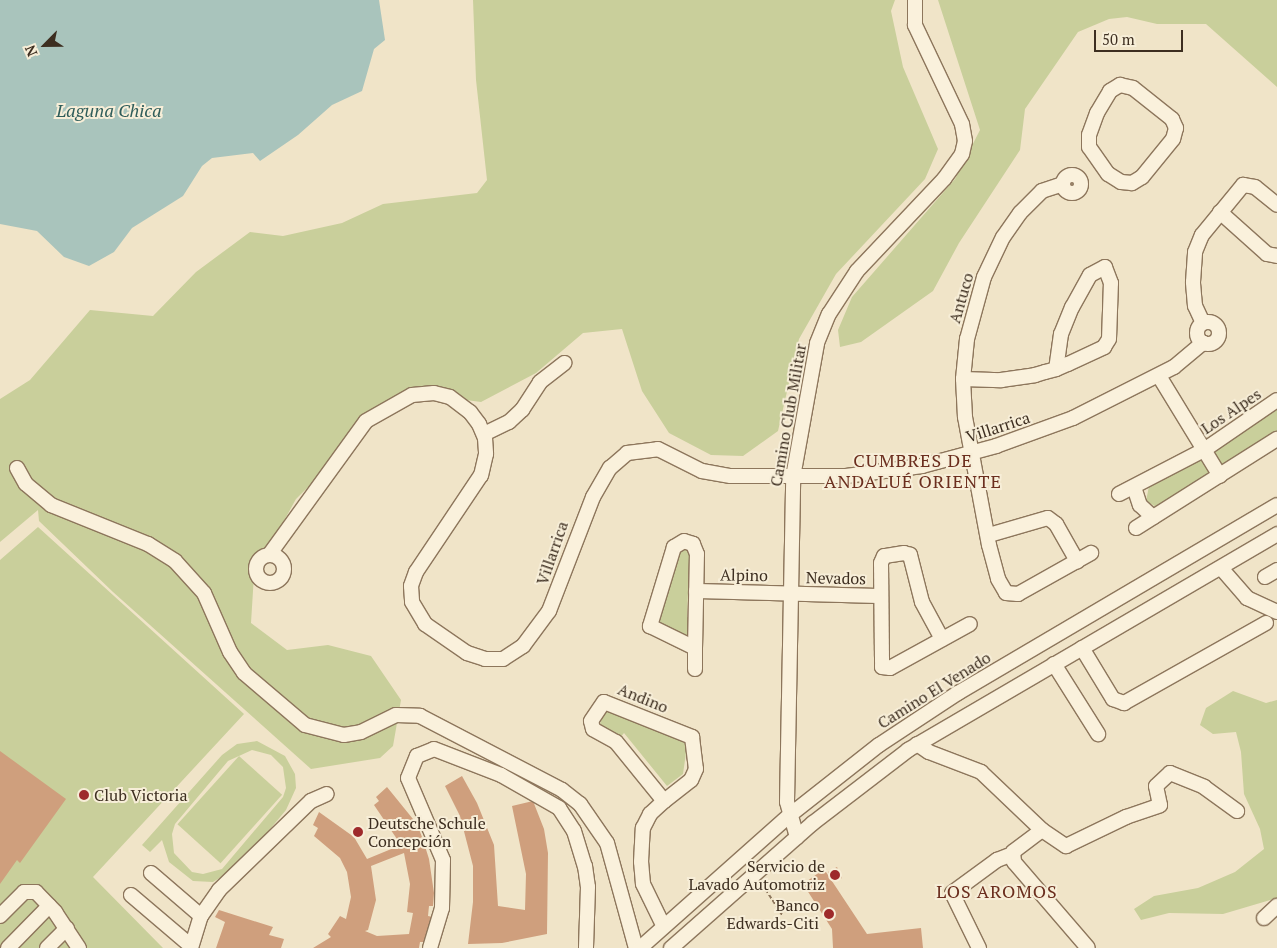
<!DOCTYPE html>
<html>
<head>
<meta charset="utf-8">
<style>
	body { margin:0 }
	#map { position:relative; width:1277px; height:948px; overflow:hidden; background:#f0e4c8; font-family:"PT Serif",serif }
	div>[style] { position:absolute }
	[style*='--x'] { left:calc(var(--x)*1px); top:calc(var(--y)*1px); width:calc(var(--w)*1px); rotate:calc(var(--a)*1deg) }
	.green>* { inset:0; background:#c9cf9b; transform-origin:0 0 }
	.water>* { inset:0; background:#a9c4bc }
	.building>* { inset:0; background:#cf9f7d }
	.path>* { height:2px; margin-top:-1px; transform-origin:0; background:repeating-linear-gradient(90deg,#8d765c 0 4px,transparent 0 6.5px) }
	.roads { filter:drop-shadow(1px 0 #8d765c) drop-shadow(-1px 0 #8d765c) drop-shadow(0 1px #8d765c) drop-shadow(0 -1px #8d765c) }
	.minor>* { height:14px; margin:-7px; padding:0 7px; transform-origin:7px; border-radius:7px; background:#faf1dc }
	.minor>.ring { margin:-7px; padding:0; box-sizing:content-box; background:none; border:14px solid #faf1dc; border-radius:50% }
	.dots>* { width:14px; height:14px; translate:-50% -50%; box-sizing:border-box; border:2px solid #f7eed8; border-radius:50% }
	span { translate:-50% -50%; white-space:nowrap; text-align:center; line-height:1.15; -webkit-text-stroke:4px #f7eed8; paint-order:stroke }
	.street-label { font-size:16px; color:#3d2e20 }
	.poi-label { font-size:16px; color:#3d2e20 }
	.left { translate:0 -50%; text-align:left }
	.right { translate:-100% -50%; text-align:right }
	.water-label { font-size:18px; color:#2f5d5a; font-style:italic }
	.neighbourhood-label { font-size:18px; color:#6b2e1e; letter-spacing:1px }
	.north { position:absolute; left:20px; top:20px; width:50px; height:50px; -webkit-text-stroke:4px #f7eed8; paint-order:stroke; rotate:247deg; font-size:14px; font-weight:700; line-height:20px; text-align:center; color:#3d2e20 }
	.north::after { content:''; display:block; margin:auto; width:18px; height:22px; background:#3d2e20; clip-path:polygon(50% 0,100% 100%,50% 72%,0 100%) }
	.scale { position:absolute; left:1094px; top:30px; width:89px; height:22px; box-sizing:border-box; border:2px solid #3d2e20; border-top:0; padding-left:6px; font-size:15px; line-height:18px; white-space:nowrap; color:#3d2e20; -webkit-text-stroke:4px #f7eed8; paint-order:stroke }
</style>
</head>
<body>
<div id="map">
	<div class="green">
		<i style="clip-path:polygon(473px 0,895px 0,891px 11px,903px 67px,938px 149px,925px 179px,836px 274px,799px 339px,778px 431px,743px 456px,711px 455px,669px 433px,642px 391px,622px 329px,583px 333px,536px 373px,481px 402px,428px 395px,368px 428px,296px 499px,254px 575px,251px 623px,287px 650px,328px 645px,371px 656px,401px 700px,393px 746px,380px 758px,311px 769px,113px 592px,39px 521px,38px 510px,0 542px,0 399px,30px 380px,90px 310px,153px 316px,196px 272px,250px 232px,283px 236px,342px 223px,383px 204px,477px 193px,487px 180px,476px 80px)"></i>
		<i style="clip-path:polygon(938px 0,1277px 0,1277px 87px,1206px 24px,1157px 24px,1127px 17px,1109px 19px,1078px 32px,1025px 109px,1020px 150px,959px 243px,933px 291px,861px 342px,840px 347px,838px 330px,852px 297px,955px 179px,980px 130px)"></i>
		<i style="clip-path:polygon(1277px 408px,1277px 431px,1162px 506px,1158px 508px,1146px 501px,1149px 486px)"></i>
		<i style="clip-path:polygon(38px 527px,244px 714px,93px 877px,163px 948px,0 948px,0 560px)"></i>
		<i style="clip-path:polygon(684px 548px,689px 549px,693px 567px,689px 569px,687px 617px,692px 619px,690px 634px,686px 636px,659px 623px,658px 619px,680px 552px)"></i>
		<i style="clip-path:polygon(1233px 691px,1266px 703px,1277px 700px,1277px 898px,1223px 914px,1169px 913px,1141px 920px,1134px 909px,1154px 896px,1198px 888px,1235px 872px,1264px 849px,1260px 829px,1244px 794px,1241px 752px,1236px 732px,1213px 734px,1200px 725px,1206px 708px)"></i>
		<i style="clip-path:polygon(611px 711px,682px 741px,687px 746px,683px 774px,667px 786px,624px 733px,620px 738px,600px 724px,604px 712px)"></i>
		<i style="clip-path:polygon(evenodd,257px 741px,285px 756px,295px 774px,296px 788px,286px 810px,239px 866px,213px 882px,193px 881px,169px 862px,162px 840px,150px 852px,142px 845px,222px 755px,237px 744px,257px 741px,252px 750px,271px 755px,283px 767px,286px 788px,283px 797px,222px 869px,203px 874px,192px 872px,174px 853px,172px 834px,175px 824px,228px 761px,252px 750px)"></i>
		<i style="left:239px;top:756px;width:58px;height:92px;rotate:42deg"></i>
	</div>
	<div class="water">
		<i style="clip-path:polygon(0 0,379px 0,385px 40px,374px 49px,362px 91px,332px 105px,298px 135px,260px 161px,253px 153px,212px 158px,202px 166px,183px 196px,132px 228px,114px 252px,89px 266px,64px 257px,37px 231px,0 224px)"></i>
	</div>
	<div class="building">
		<i style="clip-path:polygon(0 751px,66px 799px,20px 863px,17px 860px,0 884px)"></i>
		<i style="clip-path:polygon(462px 776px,477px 803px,494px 845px,498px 906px,525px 910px,526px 874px,512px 806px,533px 801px,544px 829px,548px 853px,547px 934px,502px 943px,468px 944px,473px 902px,473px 866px,460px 816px,445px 786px)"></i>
		<i style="clip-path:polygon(evenodd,387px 787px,417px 824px,422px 837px,418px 839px,420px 844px,424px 843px,429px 859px,434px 893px,433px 906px,429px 906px,428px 916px,433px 917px,428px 942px,420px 942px,419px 948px,313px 948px,331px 937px,328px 934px,340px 916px,346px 919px,351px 897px,347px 872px,340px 858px,314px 836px,318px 828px,313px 825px,319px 812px,354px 837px,367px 859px,401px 845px,374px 805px,379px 801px,376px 797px,387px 787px,404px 853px,410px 884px,407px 912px,413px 913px,409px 934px,377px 936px,365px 931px,368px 930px,376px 900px,371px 866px,404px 853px)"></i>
		<i style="clip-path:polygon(837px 867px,842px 878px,834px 882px,828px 872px)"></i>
		<i style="clip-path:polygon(824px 869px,867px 934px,921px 928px,923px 948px,833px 948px,832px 929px,803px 884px)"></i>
		<i style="clip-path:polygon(219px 910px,273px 927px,269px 935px,284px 939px,281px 948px,216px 948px,225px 922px,215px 917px)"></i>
	</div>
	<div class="path">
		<i style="--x:762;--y:884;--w:38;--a:57"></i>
		<i style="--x:777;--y:906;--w:8;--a:-23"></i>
	</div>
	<div class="roads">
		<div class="minor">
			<i style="--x:1120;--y:85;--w:13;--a:13"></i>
			<i style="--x:1133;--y:88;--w:50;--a:38.5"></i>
			<i style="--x:1172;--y:119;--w:10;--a:66"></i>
			<i style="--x:1176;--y:128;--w:11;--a:105"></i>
			<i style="--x:1173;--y:139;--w:49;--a:129.2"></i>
			<i style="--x:1142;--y:177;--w:12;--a:149"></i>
			<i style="--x:1132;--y:183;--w:11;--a:-175"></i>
			<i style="--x:1121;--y:182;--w:15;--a:-148"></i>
			<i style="--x:1108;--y:174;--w:33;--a:-125"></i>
			<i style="--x:1089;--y:147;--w:12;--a:-90"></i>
			<i style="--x:1089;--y:135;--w:23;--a:-70"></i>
			<i style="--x:1097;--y:113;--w:26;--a:-59"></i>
			<i style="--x:1110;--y:91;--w:12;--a:-31"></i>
			<i class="ring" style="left:1063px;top:175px;width:4px;height:4px"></i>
			<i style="--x:1063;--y:184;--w:22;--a:162"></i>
			<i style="--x:1042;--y:191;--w:31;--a:135"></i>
			<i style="--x:1020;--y:213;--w:29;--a:125"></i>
			<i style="--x:1003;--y:237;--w:44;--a:115.4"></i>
			<i style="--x:984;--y:277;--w:64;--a:105.3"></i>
			<i style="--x:967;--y:339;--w:40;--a:95.7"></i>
			<i style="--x:963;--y:379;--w:38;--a:87"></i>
			<i style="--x:965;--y:417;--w:130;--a:79.4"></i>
			<i style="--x:989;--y:545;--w:35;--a:75"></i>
			<i style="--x:998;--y:579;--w:16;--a:60"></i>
			<i style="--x:1006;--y:593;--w:12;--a:5"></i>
			<i style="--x:1018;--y:594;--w:84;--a:-29.3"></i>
			<i style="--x:1220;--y:212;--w:63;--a:41.8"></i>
			<i style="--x:1267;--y:254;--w:10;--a:11"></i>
			<i class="ring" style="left:1197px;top:322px;width:8px;height:8px"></i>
			<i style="--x:1203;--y:323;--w:19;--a:-115"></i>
			<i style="--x:1195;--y:306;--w:24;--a:-95"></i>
			<i style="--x:1193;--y:282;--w:30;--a:-86"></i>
			<i style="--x:1195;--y:252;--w:18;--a:-68"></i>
			<i style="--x:1202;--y:235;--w:65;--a:-50.6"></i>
			<i style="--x:1243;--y:185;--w:12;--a:9"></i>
			<i style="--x:1255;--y:187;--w:28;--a:39"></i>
			<i style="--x:1159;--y:376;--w:117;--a:58.6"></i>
			<i style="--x:963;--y:379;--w:38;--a:2"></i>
			<i style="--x:1001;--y:380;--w:34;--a:-8"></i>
			<i style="--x:1035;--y:375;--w:10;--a:-17"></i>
			<i style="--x:1045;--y:372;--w:11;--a:-15"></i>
			<i style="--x:1056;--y:369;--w:13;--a:-23"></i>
			<i style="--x:1068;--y:364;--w:40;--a:-25"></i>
			<i style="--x:1104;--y:347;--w:9;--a:-58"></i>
			<i style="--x:1109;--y:339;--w:56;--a:-88"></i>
			<i style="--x:1111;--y:283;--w:17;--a:-111"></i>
			<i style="--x:1105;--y:267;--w:17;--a:152"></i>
			<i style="--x:1090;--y:275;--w:37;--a:119"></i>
			<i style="--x:1072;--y:307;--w:29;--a:112"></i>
			<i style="--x:1061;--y:334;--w:35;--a:98"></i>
			<i style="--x:484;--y:434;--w:28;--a:-26"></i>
			<i style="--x:509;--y:422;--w:18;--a:-43"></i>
			<i style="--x:522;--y:410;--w:33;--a:-57"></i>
			<i style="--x:540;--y:382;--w:31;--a:-38"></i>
			<i style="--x:17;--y:468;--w:18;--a:61"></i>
			<i style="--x:26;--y:484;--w:33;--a:40"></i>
			<i style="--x:51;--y:505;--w:105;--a:21.9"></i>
			<i style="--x:148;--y:544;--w:32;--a:32"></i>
			<i style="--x:175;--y:561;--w:43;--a:47.8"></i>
			<i style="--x:204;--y:593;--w:64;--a:66.2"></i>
			<i style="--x:230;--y:652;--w:25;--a:56"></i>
			<i style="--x:244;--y:673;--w:80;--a:40.4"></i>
			<i style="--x:305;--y:725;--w:40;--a:14.4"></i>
			<i style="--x:344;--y:735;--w:17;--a:-10"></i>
			<i style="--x:361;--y:732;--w:39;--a:-26"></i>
			<i style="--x:396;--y:715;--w:24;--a:2"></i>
			<i style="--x:420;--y:716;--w:160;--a:27.5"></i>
			<i style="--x:562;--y:790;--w:23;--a:38"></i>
			<i style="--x:580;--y:804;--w:47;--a:55.3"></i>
			<i style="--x:607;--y:843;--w:109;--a:74.6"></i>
			<i style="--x:1134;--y:487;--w:19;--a:72"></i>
			<i style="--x:1140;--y:505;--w:18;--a:43"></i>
			<i style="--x:1119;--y:494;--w:96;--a:-27.4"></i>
			<i style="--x:1204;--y:450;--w:88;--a:-34.4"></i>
			<i style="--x:1136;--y:528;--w:167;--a:-32.3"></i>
			<i style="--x:989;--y:535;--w:61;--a:-16.1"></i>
			<i style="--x:1048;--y:518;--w:10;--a:37"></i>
			<i style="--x:1056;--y:524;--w:43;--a:60.4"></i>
			<i class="ring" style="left:256px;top:555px;width:14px;height:14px"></i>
			<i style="--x:269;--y:555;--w:165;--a:-54.1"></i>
			<i style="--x:366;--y:421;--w:53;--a:-29.5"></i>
			<i style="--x:412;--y:395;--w:22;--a:-5"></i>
			<i style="--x:434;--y:393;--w:16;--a:14"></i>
			<i style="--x:450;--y:397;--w:25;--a:37"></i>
			<i style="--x:470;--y:412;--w:15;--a:53"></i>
			<i style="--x:479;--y:424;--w:15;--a:67"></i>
			<i style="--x:485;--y:438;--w:16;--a:86"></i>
			<i style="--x:486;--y:454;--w:22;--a:103"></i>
			<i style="--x:481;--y:475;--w:117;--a:123.8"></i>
			<i style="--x:416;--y:572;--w:15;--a:110"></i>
			<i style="--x:411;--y:586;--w:16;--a:86"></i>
			<i style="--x:412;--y:602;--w:26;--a:59"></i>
			<i style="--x:425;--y:624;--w:51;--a:34.6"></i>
			<i style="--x:467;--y:653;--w:19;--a:18"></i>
			<i style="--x:485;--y:659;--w:18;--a:0"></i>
			<i style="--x:503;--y:659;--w:24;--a:-33"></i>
			<i style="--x:523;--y:646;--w:44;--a:-53.4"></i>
			<i style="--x:549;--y:611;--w:122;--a:-68.9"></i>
			<i style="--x:593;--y:497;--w:34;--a:-60"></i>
			<i style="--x:610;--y:468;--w:23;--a:-41"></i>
			<i style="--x:627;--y:453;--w:31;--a:-7"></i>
			<i style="--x:658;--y:449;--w:49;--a:26.6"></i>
			<i style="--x:702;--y:471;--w:29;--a:10"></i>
			<i style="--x:731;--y:476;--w:115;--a:0"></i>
			<i style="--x:846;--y:476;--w:77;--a:-7.5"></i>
			<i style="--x:922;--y:466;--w:77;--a:-15.1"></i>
			<i style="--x:996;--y:446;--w:82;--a:-20"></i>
			<i style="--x:1073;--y:418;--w:113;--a:-26.8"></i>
			<i style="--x:1174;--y:367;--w:38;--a:-40"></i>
			<i style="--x:1221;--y:568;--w:40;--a:49"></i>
			<i style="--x:1247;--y:598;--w:33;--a:25"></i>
			<i style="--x:1265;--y:577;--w:14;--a:-30"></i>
			<i style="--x:696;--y:591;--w:184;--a:1.6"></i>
			<i style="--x:942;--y:639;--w:42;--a:-118.4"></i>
			<i style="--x:922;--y:602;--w:49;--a:-104.3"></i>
			<i style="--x:910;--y:555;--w:6;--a:-162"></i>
			<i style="--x:904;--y:553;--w:20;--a:171"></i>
			<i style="--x:884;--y:556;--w:8;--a:113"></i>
			<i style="--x:881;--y:563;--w:104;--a:89.4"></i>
			<i style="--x:882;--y:667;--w:8;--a:7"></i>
			<i style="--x:890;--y:668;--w:91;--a:-28.8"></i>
			<i style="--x:1082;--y:648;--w:60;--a:58.7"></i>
			<i style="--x:1113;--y:699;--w:12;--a:20"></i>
			<i style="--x:1124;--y:703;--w:163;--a:-29.4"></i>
			<i style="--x:1054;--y:664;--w:83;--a:57.8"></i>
			<i style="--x:695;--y:669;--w:21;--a:-90"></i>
			<i style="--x:695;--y:648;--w:94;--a:-88.8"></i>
			<i style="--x:697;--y:554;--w:11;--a:-112"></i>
			<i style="--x:693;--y:544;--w:9;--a:-162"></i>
			<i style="--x:684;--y:541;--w:12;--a:149"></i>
			<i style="--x:674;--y:547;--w:83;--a:106.9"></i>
			<i style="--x:650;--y:626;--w:50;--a:26.1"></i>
			<i style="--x:604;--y:702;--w:95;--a:21.7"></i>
			<i style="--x:692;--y:737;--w:32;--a:83"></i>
			<i style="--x:696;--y:769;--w:12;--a:114"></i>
			<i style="--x:691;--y:780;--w:34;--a:142"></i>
			<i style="--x:664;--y:801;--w:76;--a:-129.1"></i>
			<i style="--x:616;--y:742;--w:26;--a:-151"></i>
			<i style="--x:593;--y:729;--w:8;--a:-104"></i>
			<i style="--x:591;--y:721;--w:23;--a:-56"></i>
			<i style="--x:917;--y:744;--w:14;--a:34"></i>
			<i style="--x:929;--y:752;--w:56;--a:21"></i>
			<i style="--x:981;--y:772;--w:84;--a:43.6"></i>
			<i style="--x:1042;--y:830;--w:29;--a:34"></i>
			<i style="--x:1066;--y:846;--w:67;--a:-25.8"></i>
			<i style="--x:1126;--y:817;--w:36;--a:-19"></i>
			<i style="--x:1160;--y:805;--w:19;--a:-102"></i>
			<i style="--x:1156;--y:786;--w:19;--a:-43"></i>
			<i style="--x:1170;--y:773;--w:37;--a:22"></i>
			<i style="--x:1204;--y:787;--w:41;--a:36"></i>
			<i style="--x:1042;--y:830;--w:36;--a:143"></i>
			<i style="--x:1013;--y:852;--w:10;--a:84"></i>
			<i style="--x:1014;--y:862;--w:113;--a:49.3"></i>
			<i style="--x:797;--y:837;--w:36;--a:-106"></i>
			<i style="--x:787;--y:802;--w:325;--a:-88.9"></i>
			<i style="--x:793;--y:477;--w:136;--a:-79.8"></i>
			<i style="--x:817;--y:343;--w:31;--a:-68"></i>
			<i style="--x:829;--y:314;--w:51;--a:-56.9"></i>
			<i style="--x:857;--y:271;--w:127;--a:-46.6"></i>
			<i style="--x:944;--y:179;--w:31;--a:-54"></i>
			<i style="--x:962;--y:154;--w:13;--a:-77"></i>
			<i style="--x:965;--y:141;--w:17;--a:-100"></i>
			<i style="--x:962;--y:124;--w:110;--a:-115.4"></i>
			<i style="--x:915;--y:25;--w:25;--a:-90"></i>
			<i style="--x:151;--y:873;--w:66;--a:40.7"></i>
			<i style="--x:131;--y:895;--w:79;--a:40.4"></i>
			<i style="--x:0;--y:916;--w:34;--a:-45"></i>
			<i style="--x:24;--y:892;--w:12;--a:0"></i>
			<i style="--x:36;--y:892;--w:28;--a:46"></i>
			<i style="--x:55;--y:912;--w:43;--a:56.3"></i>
			<i style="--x:1264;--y:918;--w:18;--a:-43"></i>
			<i style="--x:663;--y:925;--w:46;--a:-116"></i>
			<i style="--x:643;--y:884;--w:22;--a:-95"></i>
			<i style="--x:641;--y:862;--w:34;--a:-87"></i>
			<i style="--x:643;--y:828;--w:16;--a:-63"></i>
			<i style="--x:650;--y:814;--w:19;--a:-43"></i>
			<i style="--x:8;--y:948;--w:59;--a:-45.7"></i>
			<i style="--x:47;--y:948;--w:28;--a:-45"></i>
			<i style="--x:191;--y:948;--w:34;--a:-73"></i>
			<i style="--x:201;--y:916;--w:32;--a:-55"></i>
			<i style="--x:219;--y:890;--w:128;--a:-44.1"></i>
			<i style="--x:311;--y:801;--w:17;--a:-24"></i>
			<i style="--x:430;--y:948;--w:42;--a:-73.3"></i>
			<i style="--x:442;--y:908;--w:48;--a:-88.8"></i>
			<i style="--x:443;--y:860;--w:89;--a:-113.1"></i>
			<i style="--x:408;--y:778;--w:24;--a:-68"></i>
			<i style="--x:417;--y:756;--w:18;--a:-22"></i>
			<i style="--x:434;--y:749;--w:72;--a:21.2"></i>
			<i style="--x:501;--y:775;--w:67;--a:29.6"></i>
			<i style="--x:559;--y:808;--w:27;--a:57"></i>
			<i style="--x:574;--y:831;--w:37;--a:73"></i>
			<i style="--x:585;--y:866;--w:21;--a:82"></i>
			<i style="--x:588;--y:887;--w:61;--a:91.9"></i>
			<i style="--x:640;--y:948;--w:200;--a:-41.6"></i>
			<i style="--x:790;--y:815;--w:113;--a:-38.2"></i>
			<i style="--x:879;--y:745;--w:95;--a:-33.4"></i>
			<i style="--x:958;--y:693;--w:370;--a:-30.5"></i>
			<i style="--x:671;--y:948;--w:189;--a:-41.4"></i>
			<i style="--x:813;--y:823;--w:120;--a:-37.5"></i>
			<i style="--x:908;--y:750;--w:428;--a:-30.3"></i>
			<i style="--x:979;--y:948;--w:61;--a:-116.1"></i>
			<i style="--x:952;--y:893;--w:56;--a:-36.3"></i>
			<i style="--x:997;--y:860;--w:17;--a:-21"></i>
		</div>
	</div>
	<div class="dots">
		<i style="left:84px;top:795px;background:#9e2a2b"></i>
		<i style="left:358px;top:832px;background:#9e2a2b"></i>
		<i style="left:835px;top:875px;background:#9e2a2b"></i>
		<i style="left:829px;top:914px;background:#9e2a2b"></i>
	</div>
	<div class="street-label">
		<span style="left:961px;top:298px;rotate:-74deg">Antuco</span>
		<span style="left:1231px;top:411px;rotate:-34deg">Los Alpes</span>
		<span style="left:788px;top:415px;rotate:-80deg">Camino Club Militar</span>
		<span style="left:998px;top:427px;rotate:-18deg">Villarrica</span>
		<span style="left:552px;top:553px;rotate:-71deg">Villarrica</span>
		<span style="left:744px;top:575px;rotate:1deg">Alpino</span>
		<span style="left:836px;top:578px;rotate:1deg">Nevados</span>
		<span style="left:934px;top:690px;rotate:-32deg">Camino El Venado</span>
		<span style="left:643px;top:698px;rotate:22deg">Andino</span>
	</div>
	<div class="poi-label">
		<span class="left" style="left:94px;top:795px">Club Victoria</span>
		<span class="left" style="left:368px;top:832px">Deutsche Schule<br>Concepción</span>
		<span class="right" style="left:825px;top:875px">Servicio de<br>Lavado Automotriz</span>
		<span class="right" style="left:819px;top:914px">Banco<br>Edwards-Citi</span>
	</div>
	<div class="water-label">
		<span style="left:109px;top:110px">Laguna Chica</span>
	</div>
	<div class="neighbourhood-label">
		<span style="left:913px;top:471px">CUMBRES DE<br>ANDALUÉ ORIENTE</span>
		<span style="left:997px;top:891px">LOS AROMOS</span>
	</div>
	<div class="north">N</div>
	<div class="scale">50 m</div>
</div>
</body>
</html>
